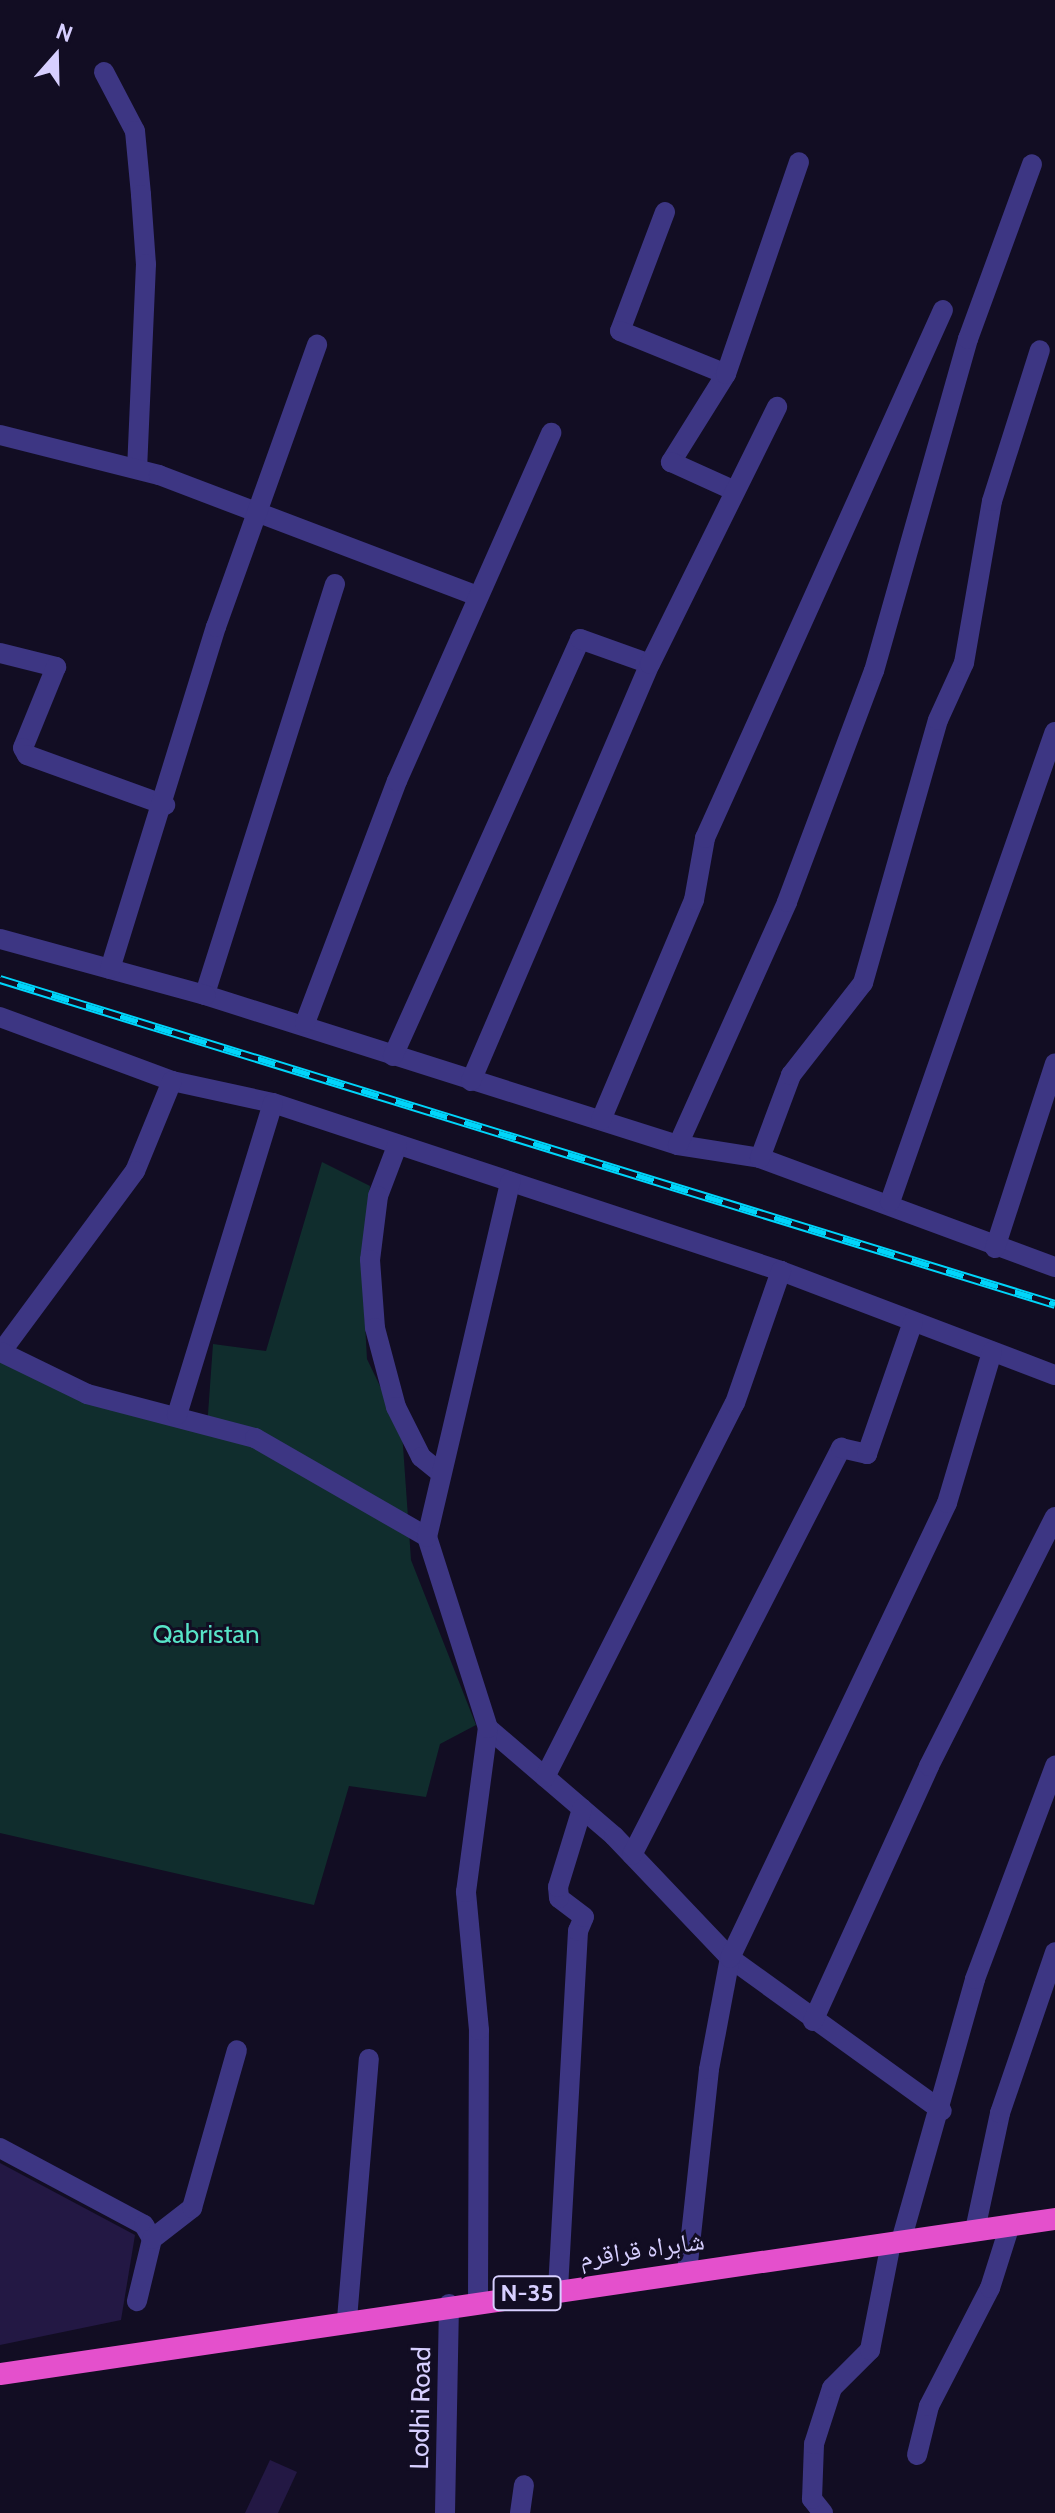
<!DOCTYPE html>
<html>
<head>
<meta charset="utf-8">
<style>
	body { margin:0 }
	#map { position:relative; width:1055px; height:2513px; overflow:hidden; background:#120d23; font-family:Cabin,"Noto Naskh Arabic",sans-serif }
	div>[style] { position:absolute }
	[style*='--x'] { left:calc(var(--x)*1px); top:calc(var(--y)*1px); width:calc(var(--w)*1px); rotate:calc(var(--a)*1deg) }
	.green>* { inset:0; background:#102d2d }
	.building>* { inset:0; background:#231844 }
	.minor>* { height:20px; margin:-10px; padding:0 10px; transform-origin:10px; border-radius:10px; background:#3d3683 }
	.trunk>* { height:22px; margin:-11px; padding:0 11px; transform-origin:11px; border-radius:11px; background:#e450cc }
	.rail>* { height:9px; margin-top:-4.5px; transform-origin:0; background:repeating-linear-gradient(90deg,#120d23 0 18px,#00d5fa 0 36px); box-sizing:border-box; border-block:2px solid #00d5fa }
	span { translate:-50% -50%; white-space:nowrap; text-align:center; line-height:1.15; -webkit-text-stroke:6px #120d23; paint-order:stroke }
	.shield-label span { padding:2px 6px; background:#120d23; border:2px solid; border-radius:6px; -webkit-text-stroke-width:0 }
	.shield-label { font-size:24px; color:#d7cfff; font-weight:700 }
	.park-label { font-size:26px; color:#57e3c7 }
	.street-label { font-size:26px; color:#d7cfff }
	.north { position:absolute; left:16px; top:16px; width:80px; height:80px; -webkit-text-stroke:6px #120d23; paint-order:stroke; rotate:20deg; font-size:22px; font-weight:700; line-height:32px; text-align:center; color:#d7cfff }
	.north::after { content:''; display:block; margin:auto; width:28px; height:36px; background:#d7cfff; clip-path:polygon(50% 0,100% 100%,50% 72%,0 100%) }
</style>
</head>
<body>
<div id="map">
	<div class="green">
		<i style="clip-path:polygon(322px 1162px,370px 1186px,362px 1269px,367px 1359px,402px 1432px,411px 1560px,476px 1725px,440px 1744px,426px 1797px,349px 1786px,314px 1905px,0 1833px,0 1351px,207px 1428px,213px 1344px,266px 1351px)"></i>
	</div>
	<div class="building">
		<i style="clip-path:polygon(0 2163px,135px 2235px,121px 2320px,0 2345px)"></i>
		<i style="clip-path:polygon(270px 2460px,297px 2472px,278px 2513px,245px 2513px)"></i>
	</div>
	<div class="minor">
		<i style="--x:104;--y:72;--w:67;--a:62.3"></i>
		<i style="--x:135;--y:131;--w:64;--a:84.6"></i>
		<i style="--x:141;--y:195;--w:69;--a:85.9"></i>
		<i style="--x:146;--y:264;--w:203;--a:92.5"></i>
		<i style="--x:665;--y:212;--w:127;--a:110.7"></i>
		<i style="--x:620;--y:331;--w:114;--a:22.1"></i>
		<i style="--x:726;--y:374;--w:104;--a:122"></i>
		<i style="--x:671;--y:462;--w:70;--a:24.4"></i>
		<i style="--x:726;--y:374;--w:224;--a:-71"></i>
		<i style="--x:0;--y:435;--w:164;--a:14.1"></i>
		<i style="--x:159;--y:475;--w:341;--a:20.8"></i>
		<i style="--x:335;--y:584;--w:431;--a:107.6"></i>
		<i style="--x:205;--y:995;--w:496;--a:17.6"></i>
		<i style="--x:678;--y:1145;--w:83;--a:9"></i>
		<i style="--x:760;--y:1158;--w:314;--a:20.3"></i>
		<i style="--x:0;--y:653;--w:58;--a:14"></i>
		<i style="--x:56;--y:667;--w:87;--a:112.2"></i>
		<i style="--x:23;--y:748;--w:8;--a:60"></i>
		<i style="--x:27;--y:755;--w:147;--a:19.9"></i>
		<i style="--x:0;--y:939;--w:213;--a:15.3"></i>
		<i style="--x:110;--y:969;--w:358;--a:-72.8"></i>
		<i style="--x:216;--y:627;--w:300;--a:-70.3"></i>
		<i style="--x:0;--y:1017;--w:184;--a:20.4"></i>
		<i style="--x:172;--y:1081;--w:103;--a:12.3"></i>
		<i style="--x:273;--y:1103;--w:535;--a:18.3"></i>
		<i style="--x:781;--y:1271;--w:293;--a:20.8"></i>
		<i style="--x:305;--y:1023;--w:259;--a:-69.2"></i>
		<i style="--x:397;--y:781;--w:381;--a:-66.1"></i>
		<i style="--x:393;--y:1056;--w:457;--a:-65.8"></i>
		<i style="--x:580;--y:639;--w:74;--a:19.7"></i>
		<i style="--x:172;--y:1081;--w:97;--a:112.3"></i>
		<i style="--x:135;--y:1171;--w:225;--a:126.5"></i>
		<i style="--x:1;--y:1352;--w:96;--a:26"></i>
		<i style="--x:87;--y:1394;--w:174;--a:14.7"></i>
		<i style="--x:255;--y:1438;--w:198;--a:29.9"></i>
		<i style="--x:471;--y:1081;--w:454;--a:-66.8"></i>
		<i style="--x:650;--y:664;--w:287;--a:-63.7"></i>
		<i style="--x:601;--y:1120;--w:239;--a:-67.1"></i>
		<i style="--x:694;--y:900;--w:63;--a:-79.9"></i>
		<i style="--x:705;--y:838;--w:579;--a:-65.74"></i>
		<i style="--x:678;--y:1145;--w:266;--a:-65.8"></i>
		<i style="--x:787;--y:902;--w:247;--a:-69.4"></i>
		<i style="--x:874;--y:671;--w:345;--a:-74.2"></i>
		<i style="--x:968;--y:339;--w:186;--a:-69.9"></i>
		<i style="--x:397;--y:1146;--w:53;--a:110.8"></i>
		<i style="--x:378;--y:1196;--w:64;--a:97.1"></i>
		<i style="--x:370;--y:1260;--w:68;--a:85.8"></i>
		<i style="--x:375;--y:1328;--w:82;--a:75.1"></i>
		<i style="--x:396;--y:1407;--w:56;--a:63.4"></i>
		<i style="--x:421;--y:1457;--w:21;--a:39"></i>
		<i style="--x:760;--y:1158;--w:89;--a:-69.5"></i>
		<i style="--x:791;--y:1075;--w:117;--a:-52"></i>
		<i style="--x:863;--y:983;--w:273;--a:-74.1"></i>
		<i style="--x:938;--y:720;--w:63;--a:-65.5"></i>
		<i style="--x:964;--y:663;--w:164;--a:-80.2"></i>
		<i style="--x:992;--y:501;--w:158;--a:-72.4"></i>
		<i style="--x:890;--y:1202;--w:498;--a:-70.7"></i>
		<i style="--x:995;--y:1248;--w:194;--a:-72"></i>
		<i style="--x:177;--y:1415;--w:326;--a:-72.9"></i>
		<i style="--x:488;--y:1728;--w:166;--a:40.6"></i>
		<i style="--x:614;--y:1836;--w:168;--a:46.4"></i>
		<i style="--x:730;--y:1958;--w:261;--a:35.8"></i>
		<i style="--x:545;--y:1777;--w:419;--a:-63.1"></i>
		<i style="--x:735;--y:1403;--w:140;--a:-70.8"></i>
		<i style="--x:632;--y:1855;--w:458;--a:-62.8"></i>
		<i style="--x:841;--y:1448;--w:27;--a:13"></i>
		<i style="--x:867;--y:1454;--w:140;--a:-70.8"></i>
		<i style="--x:813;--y:2021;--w:280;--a:-65.5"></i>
		<i style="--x:929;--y:1766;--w:279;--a:-63.2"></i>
		<i style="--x:0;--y:2148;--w:163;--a:28.1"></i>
		<i style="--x:144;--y:2225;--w:16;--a:60"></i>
		<i style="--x:152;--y:2239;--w:64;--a:103.6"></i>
		<i style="--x:975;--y:2230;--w:120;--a:-77.9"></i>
		<i style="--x:1000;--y:2113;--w:170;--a:-71.1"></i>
		<i style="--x:152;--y:2239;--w:51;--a:-37.8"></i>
		<i style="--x:192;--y:2208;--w:164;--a:-74.1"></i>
		<i style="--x:901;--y:2241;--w:272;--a:-74.2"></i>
		<i style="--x:975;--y:1979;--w:228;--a:-69.4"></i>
		<i style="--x:687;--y:2272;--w:204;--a:-83.8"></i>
		<i style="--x:709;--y:2069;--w:113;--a:-79.3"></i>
		<i style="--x:730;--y:1958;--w:504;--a:-64.5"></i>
		<i style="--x:947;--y:1503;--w:158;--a:-73.4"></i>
		<i style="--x:558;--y:2289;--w:359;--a:-86.8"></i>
		<i style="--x:578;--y:1931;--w:15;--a:-67"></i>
		<i style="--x:584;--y:1917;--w:31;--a:-143"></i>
		<i style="--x:559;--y:1898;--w:11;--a:-95"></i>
		<i style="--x:558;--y:1887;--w:82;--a:-72.9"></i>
		<i style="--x:478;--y:2300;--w:270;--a:-89.8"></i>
		<i style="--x:479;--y:2030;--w:139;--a:-95.4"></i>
		<i style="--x:466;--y:1892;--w:165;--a:-82.4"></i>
		<i style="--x:488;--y:1728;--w:201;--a:-107.7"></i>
		<i style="--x:427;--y:1537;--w:365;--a:-76.8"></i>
		<i style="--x:347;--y:2319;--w:261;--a:-85.2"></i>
		<i style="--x:917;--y:2455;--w:50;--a:-76.2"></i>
		<i style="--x:929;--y:2406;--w:133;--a:-62.7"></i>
		<i style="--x:990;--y:2288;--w:66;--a:-72.4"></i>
		<i style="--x:445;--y:2513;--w:209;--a:-88.9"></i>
		<i style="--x:520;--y:2513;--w:28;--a:-82"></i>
		<i style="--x:823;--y:2513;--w:18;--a:-128"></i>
		<i style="--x:812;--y:2499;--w:55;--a:-87.9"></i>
		<i style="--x:814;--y:2444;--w:59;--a:-72.2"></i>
		<i style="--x:832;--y:2388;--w:54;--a:-45"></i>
		<i style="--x:870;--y:2350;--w:109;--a:-78.9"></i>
	</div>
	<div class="trunk">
		<i style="--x:0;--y:2374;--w:1066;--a:-8.36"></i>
	</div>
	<div class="rail">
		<i style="--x:0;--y:979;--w:1104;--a:17.12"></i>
	</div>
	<div class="shield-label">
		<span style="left:527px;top:2293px">N-35</span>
	</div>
	<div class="park-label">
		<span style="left:206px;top:1635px">Qabristan</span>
	</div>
	<div class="street-label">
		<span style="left:642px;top:2250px;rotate:-8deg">شاہراہ قراقرم</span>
		<span style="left:421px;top:2408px;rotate:-89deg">Lodhi Road</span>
	</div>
	<div class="north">N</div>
</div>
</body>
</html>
